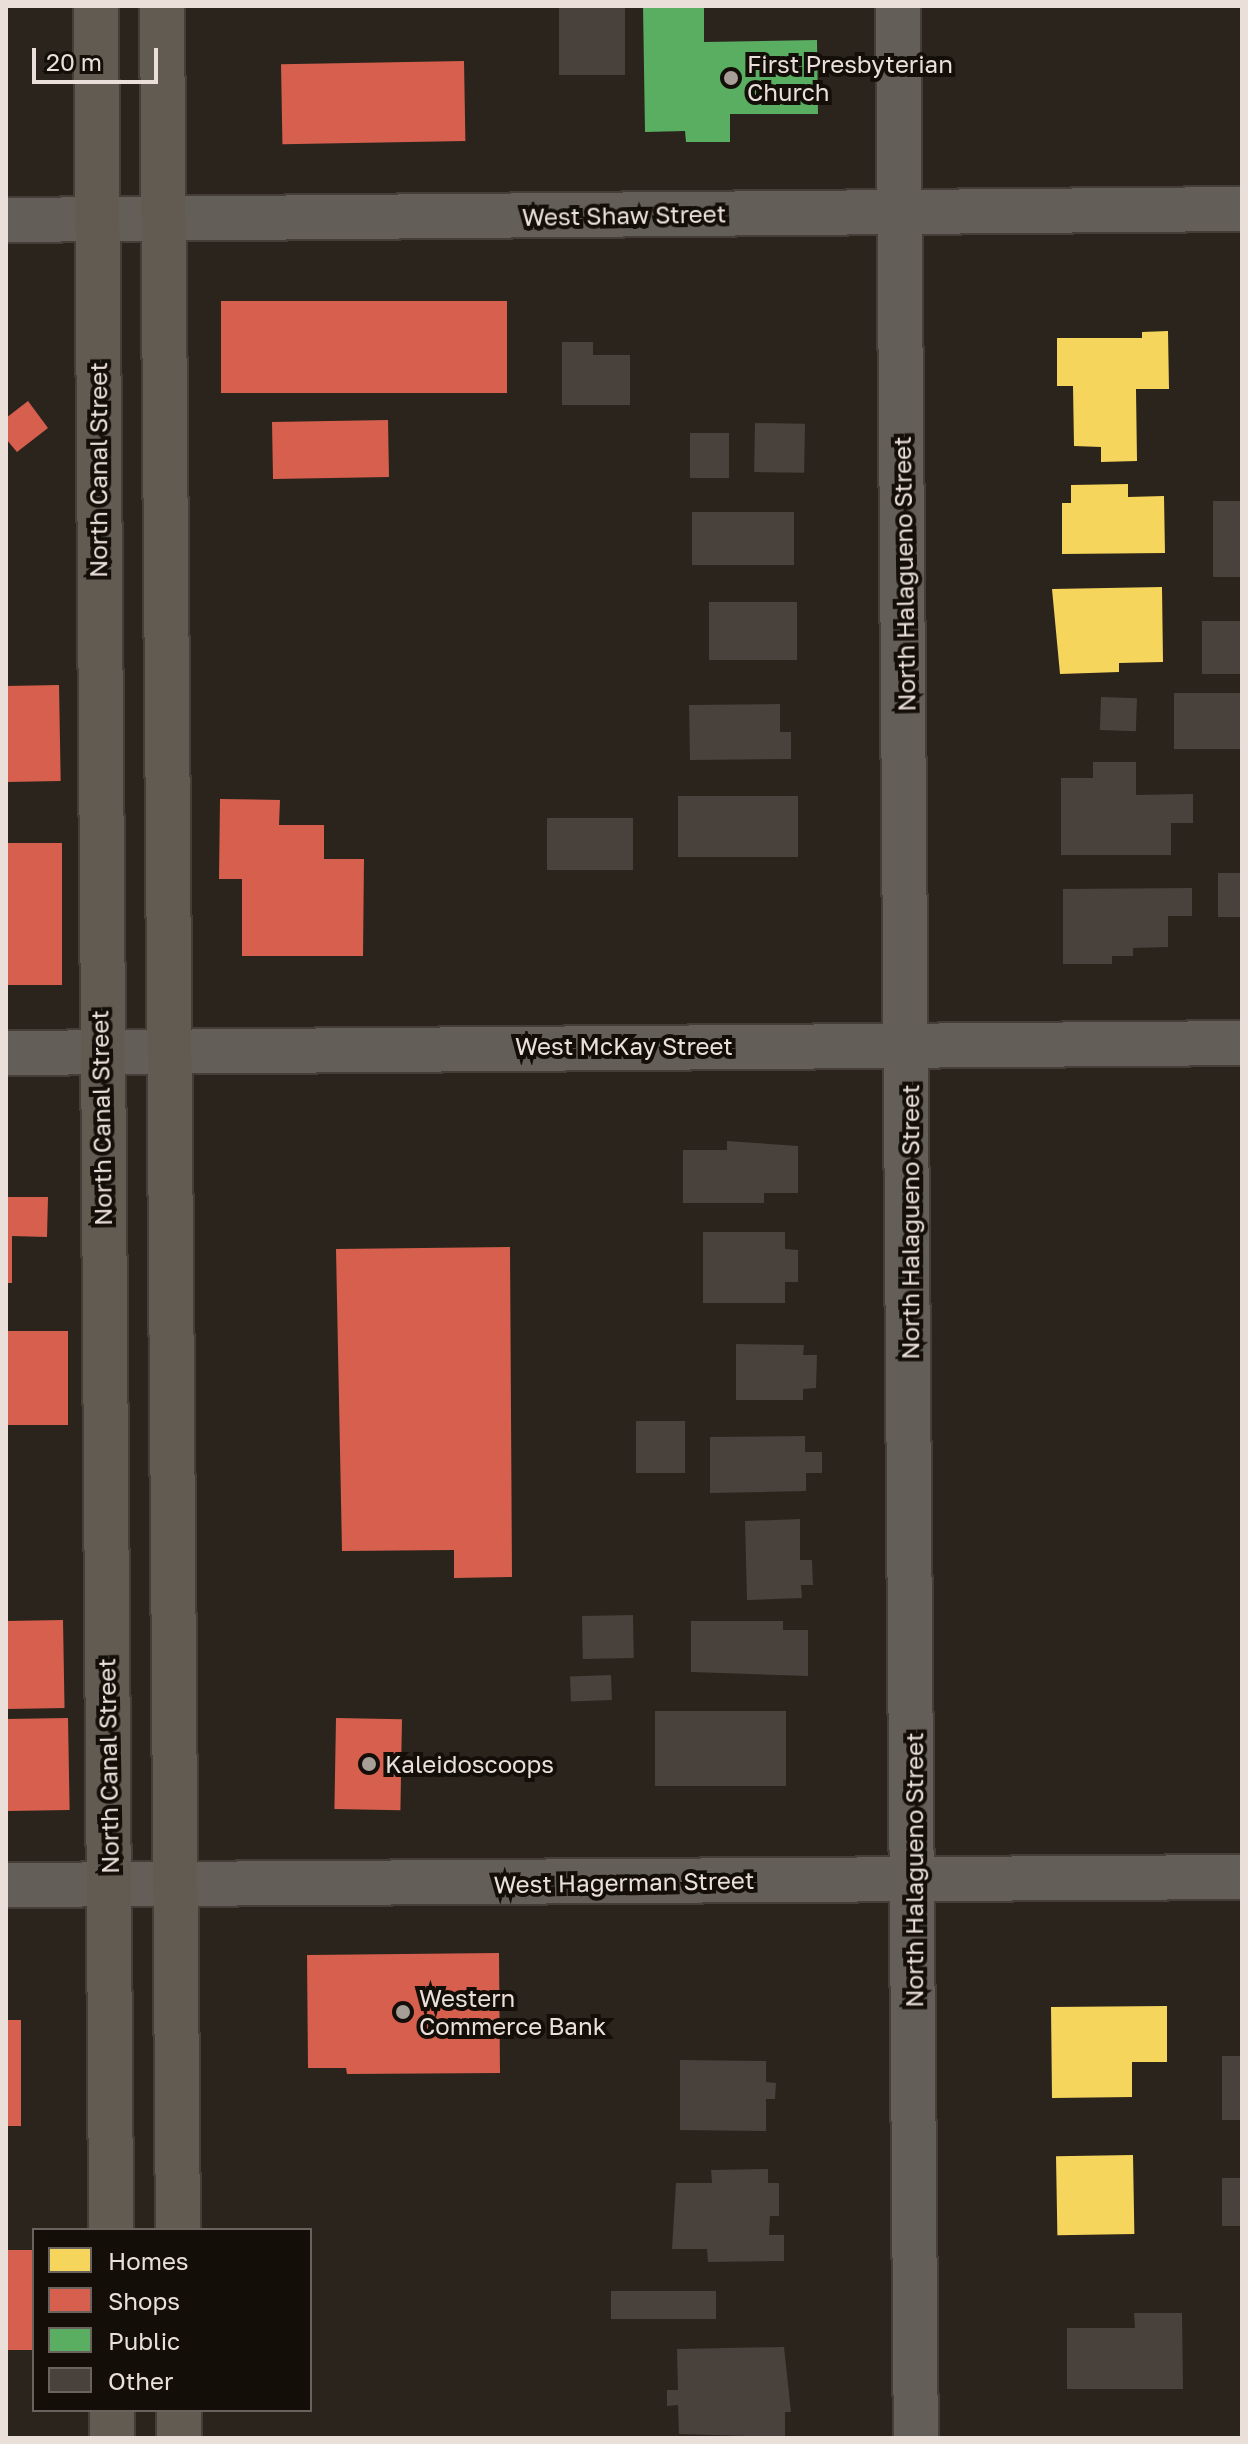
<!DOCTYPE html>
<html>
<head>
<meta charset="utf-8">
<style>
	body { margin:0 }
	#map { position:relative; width:1248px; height:2444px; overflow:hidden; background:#2b241d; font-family:"Golos Text",sans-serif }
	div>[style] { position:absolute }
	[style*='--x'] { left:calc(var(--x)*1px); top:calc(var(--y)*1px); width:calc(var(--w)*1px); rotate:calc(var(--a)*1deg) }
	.homes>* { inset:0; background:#f6d55c; transform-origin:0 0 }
	.shops>* { inset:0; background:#d6604d; transform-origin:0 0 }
	.public>* { inset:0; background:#5aae61 }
	.building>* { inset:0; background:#48413c; transform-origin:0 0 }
	.roads { filter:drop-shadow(2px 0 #453e38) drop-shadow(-2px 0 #453e38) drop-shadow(0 2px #453e38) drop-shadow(0 -2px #453e38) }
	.minor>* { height:44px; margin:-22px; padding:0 22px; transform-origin:22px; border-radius:22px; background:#635e57 }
	.highway>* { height:44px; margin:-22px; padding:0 22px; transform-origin:22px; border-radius:22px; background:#625b51 }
	.dots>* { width:22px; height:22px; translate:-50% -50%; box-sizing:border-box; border:4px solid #140e09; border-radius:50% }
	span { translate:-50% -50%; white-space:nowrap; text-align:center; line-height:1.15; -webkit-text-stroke:8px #140e09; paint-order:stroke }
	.poi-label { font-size:24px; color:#eae0d9 }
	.left { translate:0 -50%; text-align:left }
	.street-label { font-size:24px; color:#eae0d9 }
	.frame { position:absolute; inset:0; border:8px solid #eae0d9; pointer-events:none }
	.legend { position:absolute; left:32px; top:2228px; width:280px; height:184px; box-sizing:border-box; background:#140e09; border:2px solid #6a625c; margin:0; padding:10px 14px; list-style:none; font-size:24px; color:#eae0d9 }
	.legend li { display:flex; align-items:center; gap:16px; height:40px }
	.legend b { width:40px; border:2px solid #6a625c }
	.scale { position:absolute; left:32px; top:48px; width:126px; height:36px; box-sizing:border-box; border:4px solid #eae0d9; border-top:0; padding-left:10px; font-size:24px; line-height:28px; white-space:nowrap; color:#eae0d9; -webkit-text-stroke:6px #140e09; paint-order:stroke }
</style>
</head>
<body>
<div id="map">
	<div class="homes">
		<i style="clip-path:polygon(1168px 331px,1169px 389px,1136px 389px,1137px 461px,1101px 462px,1101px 447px,1074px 446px,1073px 386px,1057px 386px,1057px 338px,1142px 338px,1142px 332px)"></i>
		<i style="clip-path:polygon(1128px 484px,1128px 497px,1164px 496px,1165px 553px,1062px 554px,1062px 503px,1071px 503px,1071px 485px)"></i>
		<i style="clip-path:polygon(1162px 587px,1163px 662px,1119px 663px,1119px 672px,1060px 674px,1052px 589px)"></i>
		<i style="clip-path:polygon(1167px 2006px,1167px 2062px,1132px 2062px,1132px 2097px,1052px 2098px,1051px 2007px)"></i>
		<i style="left:1133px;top:2155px;width:79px;height:77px;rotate:89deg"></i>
	</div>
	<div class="shops">
		<i style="left:464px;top:61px;width:80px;height:183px;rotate:89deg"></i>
		<i style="left:507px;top:301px;width:92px;height:286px;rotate:90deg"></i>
		<i style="clip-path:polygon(28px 401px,48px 428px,17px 452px,6px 439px,6px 418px)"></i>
		<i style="left:388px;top:420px;width:57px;height:116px;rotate:89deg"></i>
		<i style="left:59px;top:685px;width:96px;height:53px;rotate:89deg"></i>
		<i style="clip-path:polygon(220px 799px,280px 800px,279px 825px,324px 825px,324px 859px,364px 859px,363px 956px,242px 956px,242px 879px,219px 879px)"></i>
		<i style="left:62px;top:843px;width:142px;height:56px;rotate:90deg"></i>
		<i style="clip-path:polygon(6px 1197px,48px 1197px,47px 1237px,12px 1236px,12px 1283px,6px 1283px)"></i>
		<i style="clip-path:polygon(510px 1247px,512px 1577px,454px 1578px,454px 1550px,342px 1551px,336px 1249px)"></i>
		<i style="left:6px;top:1331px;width:62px;height:94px"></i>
		<i style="left:63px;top:1620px;width:88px;height:57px;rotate:89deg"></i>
		<i style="left:68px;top:1718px;width:92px;height:62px;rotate:89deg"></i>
		<i style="left:336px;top:1718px;width:66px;height:91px;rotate:1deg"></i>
		<i style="clip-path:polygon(499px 1953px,500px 2073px,347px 2074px,346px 2068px,308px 2068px,307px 1955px)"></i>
		<i style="left:6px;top:2020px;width:15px;height:106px"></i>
		<i style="left:6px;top:2250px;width:28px;height:100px"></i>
	</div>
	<div class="public">
		<i style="clip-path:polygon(643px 6px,704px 6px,704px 42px,817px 40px,818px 114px,730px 114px,730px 142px,686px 142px,685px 131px,645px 132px)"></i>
	</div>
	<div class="building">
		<i style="left:559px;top:6px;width:66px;height:69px"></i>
		<i style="clip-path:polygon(562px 342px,593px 342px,593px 355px,630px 355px,630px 405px,562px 405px)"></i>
		<i style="left:755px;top:423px;width:50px;height:49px;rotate:1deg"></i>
		<i style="left:690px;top:433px;width:39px;height:45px"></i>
		<i style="left:1213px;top:501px;width:29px;height:76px"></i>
		<i style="left:692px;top:512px;width:102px;height:53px"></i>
		<i style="left:709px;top:602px;width:88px;height:58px"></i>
		<i style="left:1242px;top:621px;width:53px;height:40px;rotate:90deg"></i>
		<i style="left:1174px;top:693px;width:68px;height:56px"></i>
		<i style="left:1101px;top:697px;width:36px;height:33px;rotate:2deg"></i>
		<i style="clip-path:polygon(780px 704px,780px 732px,791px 732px,791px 759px,690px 760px,689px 705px)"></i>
		<i style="clip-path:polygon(1093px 762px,1136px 762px,1136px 795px,1193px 794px,1193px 823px,1171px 823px,1171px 855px,1061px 855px,1061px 778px,1093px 778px)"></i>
		<i style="left:678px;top:796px;width:120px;height:61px"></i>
		<i style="left:547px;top:818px;width:86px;height:52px"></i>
		<i style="left:1218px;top:873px;width:24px;height:44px"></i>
		<i style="clip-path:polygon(1192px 888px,1192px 916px,1168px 916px,1168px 947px,1133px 948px,1133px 956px,1112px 956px,1112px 964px,1063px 964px,1063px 889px)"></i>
		<i style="clip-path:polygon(727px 1141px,798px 1146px,798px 1193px,764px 1193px,764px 1203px,683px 1203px,683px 1150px,727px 1150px)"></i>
		<i style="clip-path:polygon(703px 1232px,785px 1232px,785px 1249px,798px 1250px,798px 1282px,785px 1282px,785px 1303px,703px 1303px)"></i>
		<i style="clip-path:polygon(736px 1344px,804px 1345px,803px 1355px,817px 1355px,816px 1388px,803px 1389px,803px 1400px,736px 1400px)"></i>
		<i style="left:685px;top:1421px;width:52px;height:49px;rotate:90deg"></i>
		<i style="clip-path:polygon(805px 1436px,805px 1452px,822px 1452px,822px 1473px,806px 1473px,806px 1491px,710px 1493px,710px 1437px)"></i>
		<i style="clip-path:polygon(800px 1519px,800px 1560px,812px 1560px,813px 1585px,801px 1585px,802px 1598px,747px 1600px,745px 1521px)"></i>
		<i style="left:633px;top:1615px;width:43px;height:51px;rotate:89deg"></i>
		<i style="clip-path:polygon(691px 1621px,783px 1621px,783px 1630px,808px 1630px,808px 1676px,691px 1672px)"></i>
		<i style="left:611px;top:1675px;width:25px;height:41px;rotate:88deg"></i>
		<i style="left:655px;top:1711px;width:131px;height:75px"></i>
		<i style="left:1242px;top:2056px;width:64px;height:20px;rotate:90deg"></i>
		<i style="clip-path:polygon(680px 2060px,766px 2061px,766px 2082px,776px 2083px,775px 2099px,766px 2099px,766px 2131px,680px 2130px)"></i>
		<i style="clip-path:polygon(768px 2169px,768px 2183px,779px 2183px,779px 2216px,770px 2216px,769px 2235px,784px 2235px,784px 2261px,708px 2262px,707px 2249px,672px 2249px,676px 2183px,712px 2183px,711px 2170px)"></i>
		<i style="left:1222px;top:2178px;width:20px;height:48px"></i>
		<i style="left:611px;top:2291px;width:105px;height:28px"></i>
		<i style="clip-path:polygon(1134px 2313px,1182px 2313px,1183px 2389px,1067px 2389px,1067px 2328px,1135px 2328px)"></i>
		<i style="clip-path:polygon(784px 2347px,791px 2412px,785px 2412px,785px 2437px,679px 2434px,678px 2405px,667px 2406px,667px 2390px,678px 2390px,677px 2349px)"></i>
	</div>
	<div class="roads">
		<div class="minor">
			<i style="--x:898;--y:6;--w:2432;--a:89.58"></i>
			<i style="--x:6;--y:220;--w:1236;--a:-0.51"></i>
			<i style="--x:6;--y:1053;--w:1236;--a:-0.46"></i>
			<i style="--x:6;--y:1885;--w:1236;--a:-0.37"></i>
		</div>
		<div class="highway">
			<i style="--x:96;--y:6;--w:2224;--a:89.61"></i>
			<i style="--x:162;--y:6;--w:2224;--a:89.59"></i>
			<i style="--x:112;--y:2410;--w:28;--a:90"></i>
			<i style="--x:179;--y:2410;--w:28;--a:90"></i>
		</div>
	</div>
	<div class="dots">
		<i style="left:731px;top:78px;background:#a79e97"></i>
		<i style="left:369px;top:1764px;background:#a79e97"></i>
		<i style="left:403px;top:2012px;background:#a79e97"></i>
	</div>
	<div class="poi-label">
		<span class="left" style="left:747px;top:78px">First Presbyterian<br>Church</span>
		<span class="left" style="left:385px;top:1764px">Kaleidoscoops</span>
		<span class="left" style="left:419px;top:2012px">Western<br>Commerce Bank</span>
	</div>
	<div class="street-label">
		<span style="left:624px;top:215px;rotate:-1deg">West Shaw Street</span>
		<span style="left:98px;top:470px;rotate:-90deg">North Canal Street</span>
		<span style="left:904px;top:574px;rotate:-91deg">North Halagueno Street</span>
		<span style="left:624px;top:1046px">West McKay Street</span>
		<span style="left:101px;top:1118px;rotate:-91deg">North Canal Street</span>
		<span style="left:910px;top:1222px;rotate:-90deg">North Halagueno Street</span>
		<span style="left:108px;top:1766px;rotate:-91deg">North Canal Street</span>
		<span style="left:914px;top:1870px;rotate:-90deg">North Halagueno Street</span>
		<span style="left:624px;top:1882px;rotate:-1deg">West Hagerman Street</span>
	</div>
	<div class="frame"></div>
	<ul class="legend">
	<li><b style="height:22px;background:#f6d55c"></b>Homes</li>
	<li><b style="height:22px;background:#d6604d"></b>Shops</li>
	<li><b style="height:22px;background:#5aae61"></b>Public</li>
	<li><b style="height:22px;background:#48413c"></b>Other</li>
	</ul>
	<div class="scale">20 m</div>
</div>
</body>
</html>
